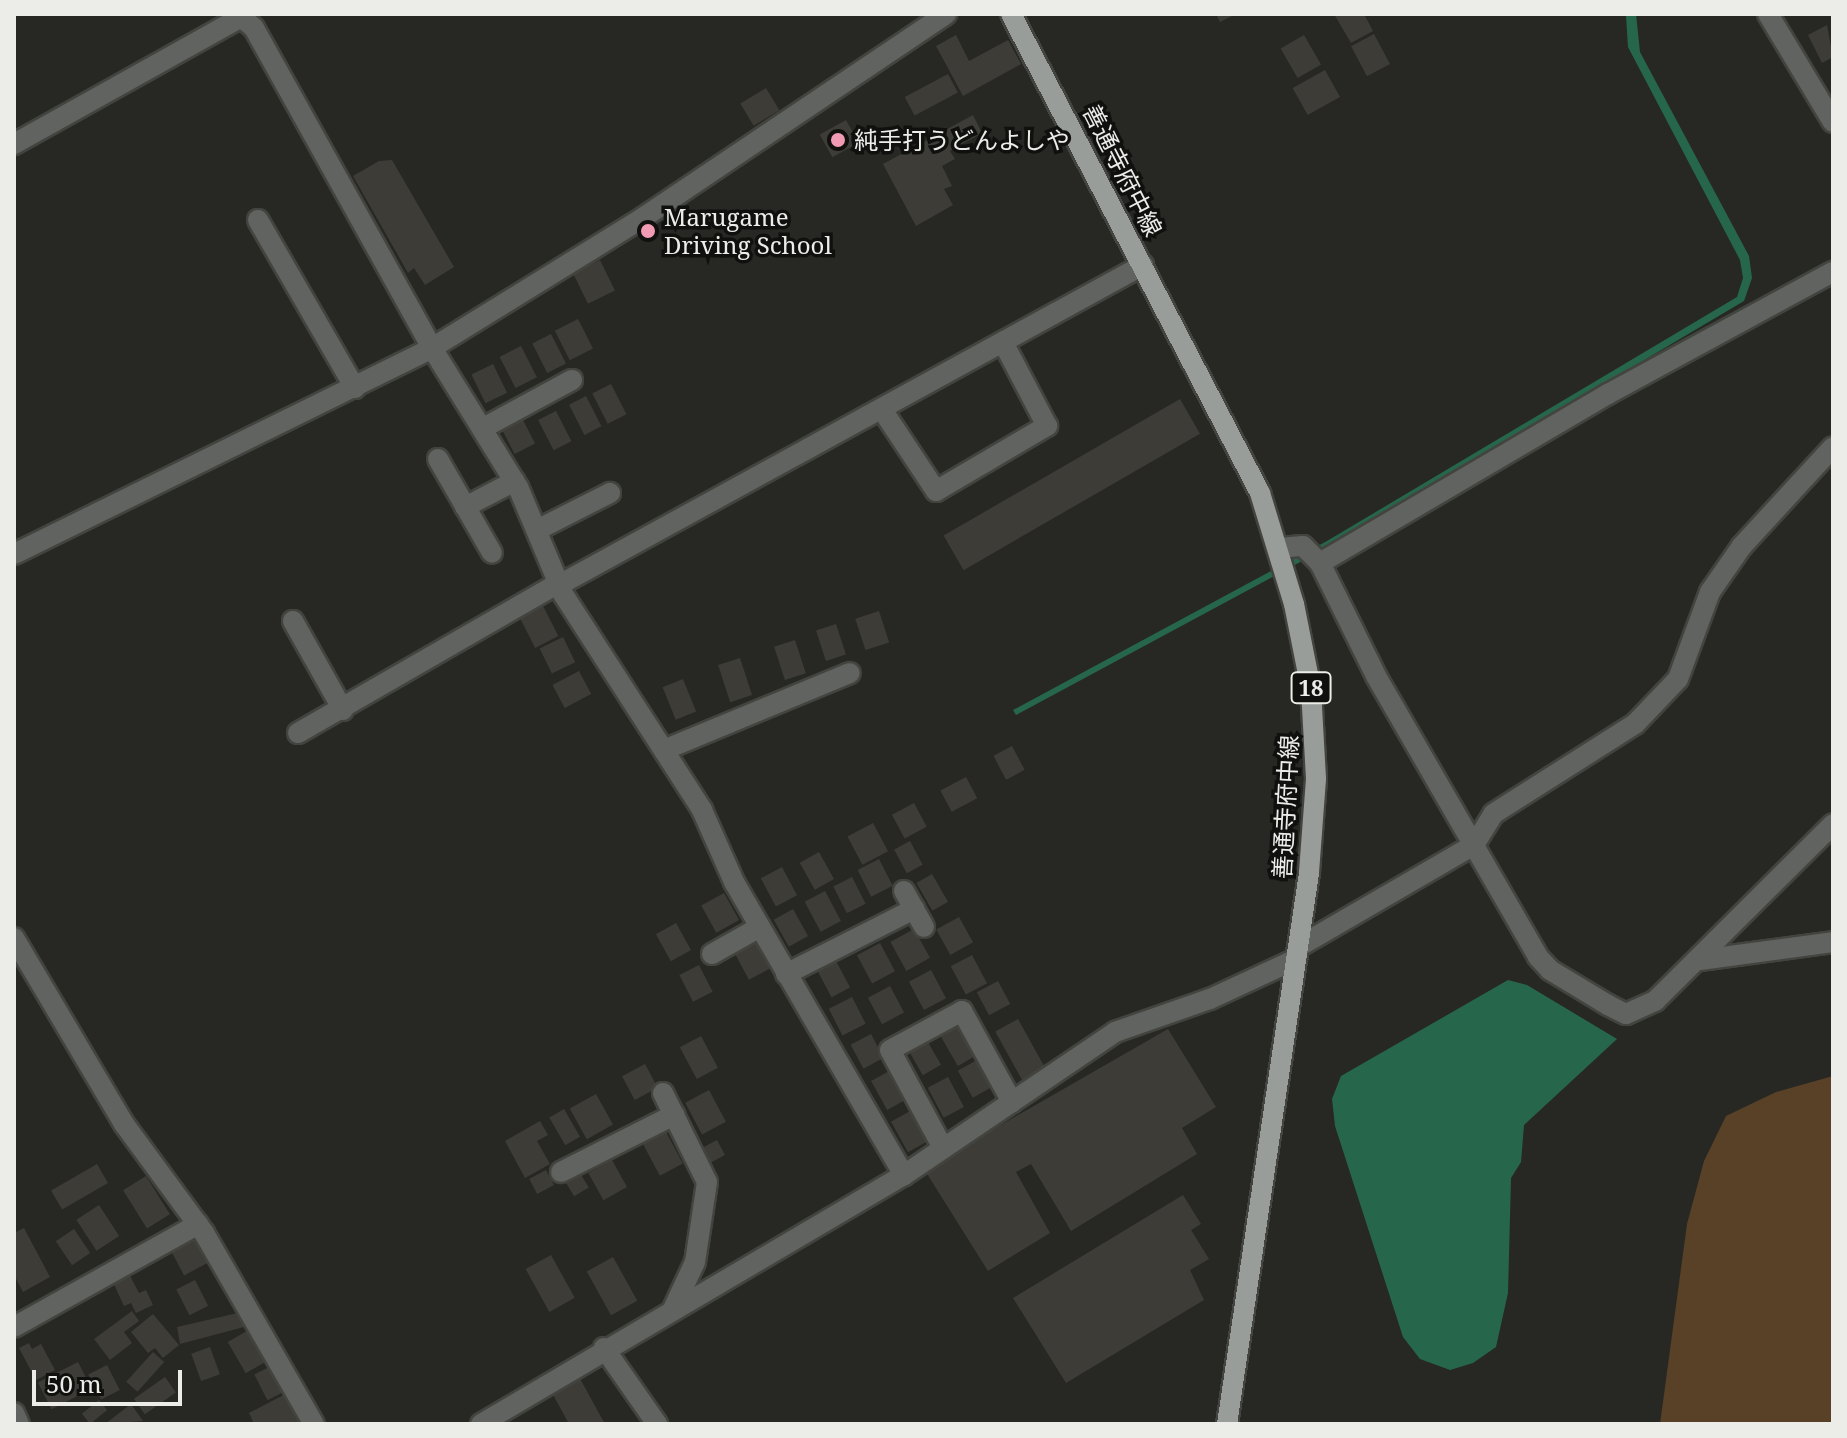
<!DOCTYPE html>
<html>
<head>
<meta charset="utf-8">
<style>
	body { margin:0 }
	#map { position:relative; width:1847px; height:1438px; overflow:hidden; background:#272823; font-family:"Noto Serif","Noto Sans JP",serif }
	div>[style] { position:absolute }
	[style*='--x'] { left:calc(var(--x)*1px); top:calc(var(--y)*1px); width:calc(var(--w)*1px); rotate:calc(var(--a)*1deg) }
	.green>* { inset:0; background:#584126 }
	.water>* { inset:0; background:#26674c }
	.building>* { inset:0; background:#3e3c37; transform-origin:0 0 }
	.roads { filter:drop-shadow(2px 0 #43443f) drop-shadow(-2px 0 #43443f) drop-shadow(0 2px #43443f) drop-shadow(0 -2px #43443f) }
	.minor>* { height:20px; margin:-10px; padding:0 10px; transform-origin:10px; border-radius:10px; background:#616360 }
	.tertiary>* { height:20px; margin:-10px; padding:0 10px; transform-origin:10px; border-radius:10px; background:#616360 }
	.primary>* { height:20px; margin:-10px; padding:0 10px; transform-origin:10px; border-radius:10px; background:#999d99 }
	.dots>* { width:22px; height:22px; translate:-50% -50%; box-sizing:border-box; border:4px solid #10110f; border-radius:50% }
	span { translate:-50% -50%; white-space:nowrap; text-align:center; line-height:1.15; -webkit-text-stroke:7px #10110f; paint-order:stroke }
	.shield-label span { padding:2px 6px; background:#10110f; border:2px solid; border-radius:6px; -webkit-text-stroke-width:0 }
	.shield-label { font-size:22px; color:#ecede9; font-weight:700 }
	.poi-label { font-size:24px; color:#ecede9 }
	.left { translate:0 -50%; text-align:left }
	.street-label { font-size:24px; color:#ecede9 }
	.frame { position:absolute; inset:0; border:16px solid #ecede9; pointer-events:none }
	.scale { position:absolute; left:32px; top:1370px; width:150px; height:36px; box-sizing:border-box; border:4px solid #ecede9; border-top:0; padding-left:10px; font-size:24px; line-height:28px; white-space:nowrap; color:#ecede9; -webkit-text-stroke:6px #10110f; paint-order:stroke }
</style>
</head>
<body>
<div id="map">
	<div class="green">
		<i style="clip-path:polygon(1833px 1076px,1833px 1424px,1660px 1424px,1687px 1224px,1704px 1161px,1726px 1116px,1776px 1092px)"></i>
	</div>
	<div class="water">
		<i style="clip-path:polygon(1636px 14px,1640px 52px,1749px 256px,1752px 278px,1744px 301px,1330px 546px,1016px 715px,1013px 710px,1327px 541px,1737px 297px,1743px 278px,1740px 260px,1628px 47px,1626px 16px)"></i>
		<i style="clip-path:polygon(1508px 980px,1527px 985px,1617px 1039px,1524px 1125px,1521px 1162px,1511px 1178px,1508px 1293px,1496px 1347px,1473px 1363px,1450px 1370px,1420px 1359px,1403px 1337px,1335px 1126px,1332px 1099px,1341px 1076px)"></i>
	</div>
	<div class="building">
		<i style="clip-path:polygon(1216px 14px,1236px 14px,1220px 22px)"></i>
		<i style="clip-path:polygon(1334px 14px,1364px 14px,1373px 31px,1351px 43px)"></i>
		<i style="clip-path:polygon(1827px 25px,1833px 57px,1822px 63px,1808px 35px)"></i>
		<i style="left:1374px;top:34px;width:34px;height:26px;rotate:62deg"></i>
		<i style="clip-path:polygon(956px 35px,969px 61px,1008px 40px,1021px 64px,963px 96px,936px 46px)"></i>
		<i style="left:1304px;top:35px;width:34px;height:27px;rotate:60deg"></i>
		<i style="left:1325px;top:70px;width:31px;height:37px;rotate:61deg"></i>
		<i style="left:948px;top:74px;width:21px;height:49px;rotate:62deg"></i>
		<i style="left:766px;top:88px;width:26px;height:30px;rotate:59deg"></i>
		<i style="clip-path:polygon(973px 115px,982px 133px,950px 151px,955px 159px,942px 166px,952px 186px,944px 189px,953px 205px,916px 226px,883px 164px)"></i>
		<i style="left:846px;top:120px;width:26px;height:30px;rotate:61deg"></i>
		<i style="clip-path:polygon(392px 160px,454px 267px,425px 285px,414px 268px,408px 273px,353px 176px,379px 161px)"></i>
		<i style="left:600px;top:260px;width:34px;height:30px;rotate:64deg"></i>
		<i style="left:578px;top:319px;width:33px;height:26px;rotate:63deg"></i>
		<i style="left:551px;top:334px;width:33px;height:21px;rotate:63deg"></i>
		<i style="left:521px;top:346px;width:35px;height:24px;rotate:63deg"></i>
		<i style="left:493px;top:364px;width:32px;height:24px;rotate:64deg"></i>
		<i style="left:611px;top:384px;width:34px;height:21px;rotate:63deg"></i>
		<i style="left:586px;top:396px;width:34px;height:19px;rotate:63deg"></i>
		<i style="left:1180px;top:399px;width:40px;height:273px;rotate:60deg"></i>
		<i style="left:556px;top:411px;width:34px;height:20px;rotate:63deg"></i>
		<i style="left:521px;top:416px;width:31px;height:23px;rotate:63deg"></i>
		<i style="left:542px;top:604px;width:36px;height:26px;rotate:63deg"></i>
		<i style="left:879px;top:611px;width:33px;height:25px;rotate:72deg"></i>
		<i style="left:836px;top:624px;width:32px;height:21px;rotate:72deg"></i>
		<i style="left:563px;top:637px;width:28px;height:26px;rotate:64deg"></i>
		<i style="left:795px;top:640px;width:35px;height:22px;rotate:72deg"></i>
		<i style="left:740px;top:658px;width:39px;height:23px;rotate:72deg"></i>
		<i style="left:579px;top:671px;width:26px;height:30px;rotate:62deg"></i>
		<i style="left:683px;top:679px;width:35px;height:22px;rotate:68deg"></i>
		<i style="left:1012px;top:746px;width:27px;height:21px;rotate:62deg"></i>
		<i style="left:966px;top:777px;width:24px;height:29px;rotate:62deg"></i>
		<i style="left:914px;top:803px;width:27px;height:25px;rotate:62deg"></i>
		<i style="left:873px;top:823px;width:32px;height:29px;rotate:62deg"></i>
		<i style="left:910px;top:841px;width:27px;height:18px;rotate:62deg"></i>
		<i style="left:819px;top:852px;width:31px;height:22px;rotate:61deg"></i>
		<i style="left:879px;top:859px;width:30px;height:24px;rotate:63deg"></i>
		<i style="left:782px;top:867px;width:32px;height:24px;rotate:62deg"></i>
		<i style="left:932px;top:874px;width:32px;height:18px;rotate:60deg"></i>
		<i style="left:852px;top:877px;width:30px;height:21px;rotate:63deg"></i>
		<i style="left:825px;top:891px;width:34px;height:23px;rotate:62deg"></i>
		<i style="left:724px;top:893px;width:31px;height:26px;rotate:61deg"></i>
		<i style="left:793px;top:909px;width:31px;height:22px;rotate:61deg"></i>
		<i style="left:959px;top:917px;width:29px;height:26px;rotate:61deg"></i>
		<i style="left:676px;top:923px;width:31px;height:23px;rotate:61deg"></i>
		<i style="left:914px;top:929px;width:33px;height:27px;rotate:61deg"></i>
		<i style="left:756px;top:942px;width:30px;height:24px;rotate:62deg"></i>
		<i style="left:880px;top:943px;width:32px;height:26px;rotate:62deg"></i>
		<i style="left:972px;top:955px;width:32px;height:24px;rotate:62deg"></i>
		<i style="left:836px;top:961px;width:30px;height:21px;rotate:62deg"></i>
		<i style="left:699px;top:965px;width:30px;height:22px;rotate:63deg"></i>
		<i style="left:931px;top:970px;width:32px;height:25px;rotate:62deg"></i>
		<i style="left:998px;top:981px;width:26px;height:24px;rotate:62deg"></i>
		<i style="left:890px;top:986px;width:30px;height:25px;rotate:62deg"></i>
		<i style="left:852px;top:997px;width:30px;height:26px;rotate:63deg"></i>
		<i style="left:1018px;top:1019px;width:56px;height:26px;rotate:61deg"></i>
		<i style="left:959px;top:1026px;width:34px;height:21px;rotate:60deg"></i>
		<i style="clip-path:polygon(1168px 1029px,1216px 1107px,1182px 1128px,1197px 1154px,1071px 1231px,1031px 1164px,1016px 1172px,1050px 1233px,988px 1271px,924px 1169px)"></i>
		<i style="left:871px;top:1034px;width:27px;height:23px;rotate:62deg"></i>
		<i style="left:701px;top:1036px;width:36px;height:24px;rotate:62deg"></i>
		<i style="left:925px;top:1037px;width:32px;height:21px;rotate:60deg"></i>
		<i style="left:977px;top:1060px;width:31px;height:22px;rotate:61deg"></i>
		<i style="left:645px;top:1064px;width:27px;height:26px;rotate:62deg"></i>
		<i style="left:893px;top:1069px;width:33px;height:25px;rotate:61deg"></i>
		<i style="left:948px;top:1077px;width:34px;height:23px;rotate:62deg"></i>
		<i style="left:709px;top:1090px;width:36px;height:27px;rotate:62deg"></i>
		<i style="left:596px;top:1094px;width:35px;height:30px;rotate:61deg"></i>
		<i style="left:564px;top:1109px;width:32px;height:17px;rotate:60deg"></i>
		<i style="left:912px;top:1110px;width:35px;height:24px;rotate:61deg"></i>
		<i style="clip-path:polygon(540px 1121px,548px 1135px,537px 1141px,550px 1164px,525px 1178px,505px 1141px)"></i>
		<i style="left:665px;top:1130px;width:38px;height:26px;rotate:62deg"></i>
		<i style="left:717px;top:1140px;width:17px;height:17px;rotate:62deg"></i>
		<i style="left:612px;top:1160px;width:31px;height:27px;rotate:61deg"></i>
		<i style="left:97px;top:1164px;width:22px;height:53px;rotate:60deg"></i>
		<i style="left:546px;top:1170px;width:17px;height:19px;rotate:62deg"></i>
		<i style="left:580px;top:1173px;width:17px;height:17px;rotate:59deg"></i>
		<i style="left:146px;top:1176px;width:45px;height:27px;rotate:58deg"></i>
		<i style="clip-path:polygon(1183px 1195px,1201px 1224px,1191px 1230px,1209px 1259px,1190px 1270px,1204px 1300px,1066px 1383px,1013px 1298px)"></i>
		<i style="left:99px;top:1205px;width:37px;height:27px;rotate:57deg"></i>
		<i style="clip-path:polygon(24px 1228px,50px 1277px,23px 1292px,14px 1275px,14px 1233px)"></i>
		<i style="left:74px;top:1229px;width:29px;height:22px;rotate:56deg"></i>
		<i style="left:197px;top:1238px;width:27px;height:29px;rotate:62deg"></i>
		<i style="left:551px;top:1255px;width:49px;height:29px;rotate:61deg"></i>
		<i style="left:613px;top:1257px;width:50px;height:30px;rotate:61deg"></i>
		<i style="clip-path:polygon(128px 1272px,139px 1293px,146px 1290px,153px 1305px,136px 1313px,131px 1303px,124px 1306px,112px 1280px)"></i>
		<i style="left:195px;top:1280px;width:29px;height:21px;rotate:63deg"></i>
		<i style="clip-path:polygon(132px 1311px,139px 1321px,124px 1332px,132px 1343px,110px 1360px,94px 1339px)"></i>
		<i style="clip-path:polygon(242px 1312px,244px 1327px,180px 1344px,177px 1327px)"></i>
		<i style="clip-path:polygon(153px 1314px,179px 1345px,163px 1358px,155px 1348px,148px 1353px,131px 1332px)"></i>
		<i style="left:252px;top:1328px;width:36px;height:28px;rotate:60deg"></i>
		<i style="clip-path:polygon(29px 1343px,32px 1349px,41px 1344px,55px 1370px,36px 1380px,19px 1348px)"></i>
		<i style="left:210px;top:1347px;width:29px;height:20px;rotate:70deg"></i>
		<i style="left:153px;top:1352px;width:15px;height:40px;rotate:42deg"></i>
		<i style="left:78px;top:1362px;width:30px;height:45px;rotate:63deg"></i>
		<i style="left:107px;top:1365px;width:28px;height:21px;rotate:63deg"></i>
		<i style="left:273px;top:1365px;width:29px;height:21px;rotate:63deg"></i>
		<i style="clip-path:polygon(578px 1375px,605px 1424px,569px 1424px,551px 1391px)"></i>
		<i style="left:165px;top:1377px;width:19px;height:38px;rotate:55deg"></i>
		<i style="clip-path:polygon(291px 1391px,307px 1424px,254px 1424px,249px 1413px)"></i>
		<i style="left:99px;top:1400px;width:13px;height:22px;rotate:51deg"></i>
		<i style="clip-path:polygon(131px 1404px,143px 1421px,105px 1424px)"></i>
	</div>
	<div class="roads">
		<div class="minor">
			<i style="--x:1768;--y:14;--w:126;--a:59"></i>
			<i style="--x:14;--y:144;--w:260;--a:-29.2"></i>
			<i style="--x:241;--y:17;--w:17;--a:40"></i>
			<i style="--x:254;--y:28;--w:366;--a:60.9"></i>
			<i style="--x:432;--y:348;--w:163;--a:58.3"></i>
			<i style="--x:518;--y:487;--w:116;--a:67.2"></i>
			<i style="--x:563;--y:594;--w:257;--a:57.2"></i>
			<i style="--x:702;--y:810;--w:79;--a:66"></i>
			<i style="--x:734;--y:882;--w:339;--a:59.9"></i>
			<i style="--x:258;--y:220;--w:194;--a:60"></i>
			<i style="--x:883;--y:411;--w:96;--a:56.5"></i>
			<i style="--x:936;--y:491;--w:129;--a:-30.4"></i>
			<i style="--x:1047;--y:426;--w:93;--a:-117.7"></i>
			<i style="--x:485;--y:427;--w:99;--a:-28.4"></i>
			<i style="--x:438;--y:459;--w:108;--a:60.1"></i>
			<i style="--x:465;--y:507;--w:56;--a:-27.5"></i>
			<i style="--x:537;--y:530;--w:82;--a:-26.9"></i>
			<i style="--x:1279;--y:548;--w:24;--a:-5"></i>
			<i style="--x:1303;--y:546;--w:24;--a:45"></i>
			<i style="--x:1320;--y:563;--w:334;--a:-30.4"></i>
			<i style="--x:1608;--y:394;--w:256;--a:-28.5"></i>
			<i style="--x:1320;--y:563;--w:126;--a:63.6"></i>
			<i style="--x:1376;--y:676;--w:324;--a:60"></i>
			<i style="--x:1538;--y:957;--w:18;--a:47"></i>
			<i style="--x:1550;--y:970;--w:68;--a:31.1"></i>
			<i style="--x:1608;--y:1005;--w:20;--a:27"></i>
			<i style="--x:1626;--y:1014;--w:32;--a:-24"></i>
			<i style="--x:1655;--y:1001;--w:251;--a:-44.8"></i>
			<i style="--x:559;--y:585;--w:666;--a:-28.72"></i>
			<i style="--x:293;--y:621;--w:102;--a:60.7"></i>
			<i style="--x:298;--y:733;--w:301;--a:-29.9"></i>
			<i style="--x:664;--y:750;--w:201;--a:-22.5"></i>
			<i style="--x:904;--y:891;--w:41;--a:60.9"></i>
			<i style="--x:14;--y:938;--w:216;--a:59.4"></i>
			<i style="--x:124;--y:1124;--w:135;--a:53.7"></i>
			<i style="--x:204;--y:1233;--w:220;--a:60.1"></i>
			<i style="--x:1298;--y:947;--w:203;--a:-30.1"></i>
			<i style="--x:1474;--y:845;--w:36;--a:-58"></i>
			<i style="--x:1493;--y:814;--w:168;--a:-32.4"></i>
			<i style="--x:1635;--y:724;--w:62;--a:-46.3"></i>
			<i style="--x:1678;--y:679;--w:93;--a:-69.8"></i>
			<i style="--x:1710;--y:592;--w:56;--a:-55.2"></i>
			<i style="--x:1742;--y:546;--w:134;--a:-47.4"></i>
			<i style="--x:712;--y:954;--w:55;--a:-29.4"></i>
			<i style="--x:1700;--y:960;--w:134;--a:-7.7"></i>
			<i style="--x:786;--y:974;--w:144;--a:-26.9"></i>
			<i style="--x:663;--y:1093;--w:99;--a:63.7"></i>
			<i style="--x:707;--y:1182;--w:81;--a:98.5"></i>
			<i style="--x:695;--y:1262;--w:50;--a:115"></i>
			<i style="--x:943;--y:1148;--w:111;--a:-118.4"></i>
			<i style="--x:890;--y:1050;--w:82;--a:-28.4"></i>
			<i style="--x:962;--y:1011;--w:104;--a:61.2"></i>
			<i style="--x:561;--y:1172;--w:127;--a:-26.8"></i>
			<i style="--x:14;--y:1327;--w:211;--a:-29.2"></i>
			<i style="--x:604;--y:1348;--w:93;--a:55.1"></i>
			<i style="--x:14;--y:1413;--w:12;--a:66"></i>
			<i style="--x:481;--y:1424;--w:491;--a:-30.5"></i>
			<i style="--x:904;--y:1175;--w:255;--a:-34.1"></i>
			<i style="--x:1115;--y:1032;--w:101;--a:-19.2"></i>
			<i style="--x:1210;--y:999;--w:95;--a:-24.9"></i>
		</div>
		<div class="tertiary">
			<i style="--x:14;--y:554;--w:466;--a:-26.2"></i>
			<i style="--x:432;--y:348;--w:249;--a:-31.7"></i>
			<i style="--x:644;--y:217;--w:364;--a:-33.9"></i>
		</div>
		<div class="primary">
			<i style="--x:1011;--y:14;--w:540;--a:62.53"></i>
			<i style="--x:1260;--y:493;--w:116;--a:73"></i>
			<i style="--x:1294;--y:604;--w:87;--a:78.7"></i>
			<i style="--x:1311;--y:689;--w:90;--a:86.8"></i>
			<i style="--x:1316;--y:779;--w:94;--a:94.3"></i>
			<i style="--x:1309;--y:873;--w:557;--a:98.46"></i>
		</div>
	</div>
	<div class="dots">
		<i style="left:838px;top:140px;background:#f19ab3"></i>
		<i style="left:648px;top:231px;background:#f19ab3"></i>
	</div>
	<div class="shield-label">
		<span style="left:1311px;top:688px">18</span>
	</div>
	<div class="poi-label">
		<span class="left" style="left:854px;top:140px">純手打うどんよしや</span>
		<span class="left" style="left:664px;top:231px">Marugame<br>Driving School</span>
	</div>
	<div class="street-label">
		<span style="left:1123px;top:170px;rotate:63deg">善通寺府中線</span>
		<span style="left:1285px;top:807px;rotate:-87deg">善通寺府中線</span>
	</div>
	<div class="frame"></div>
	<div class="scale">50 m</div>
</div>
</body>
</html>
